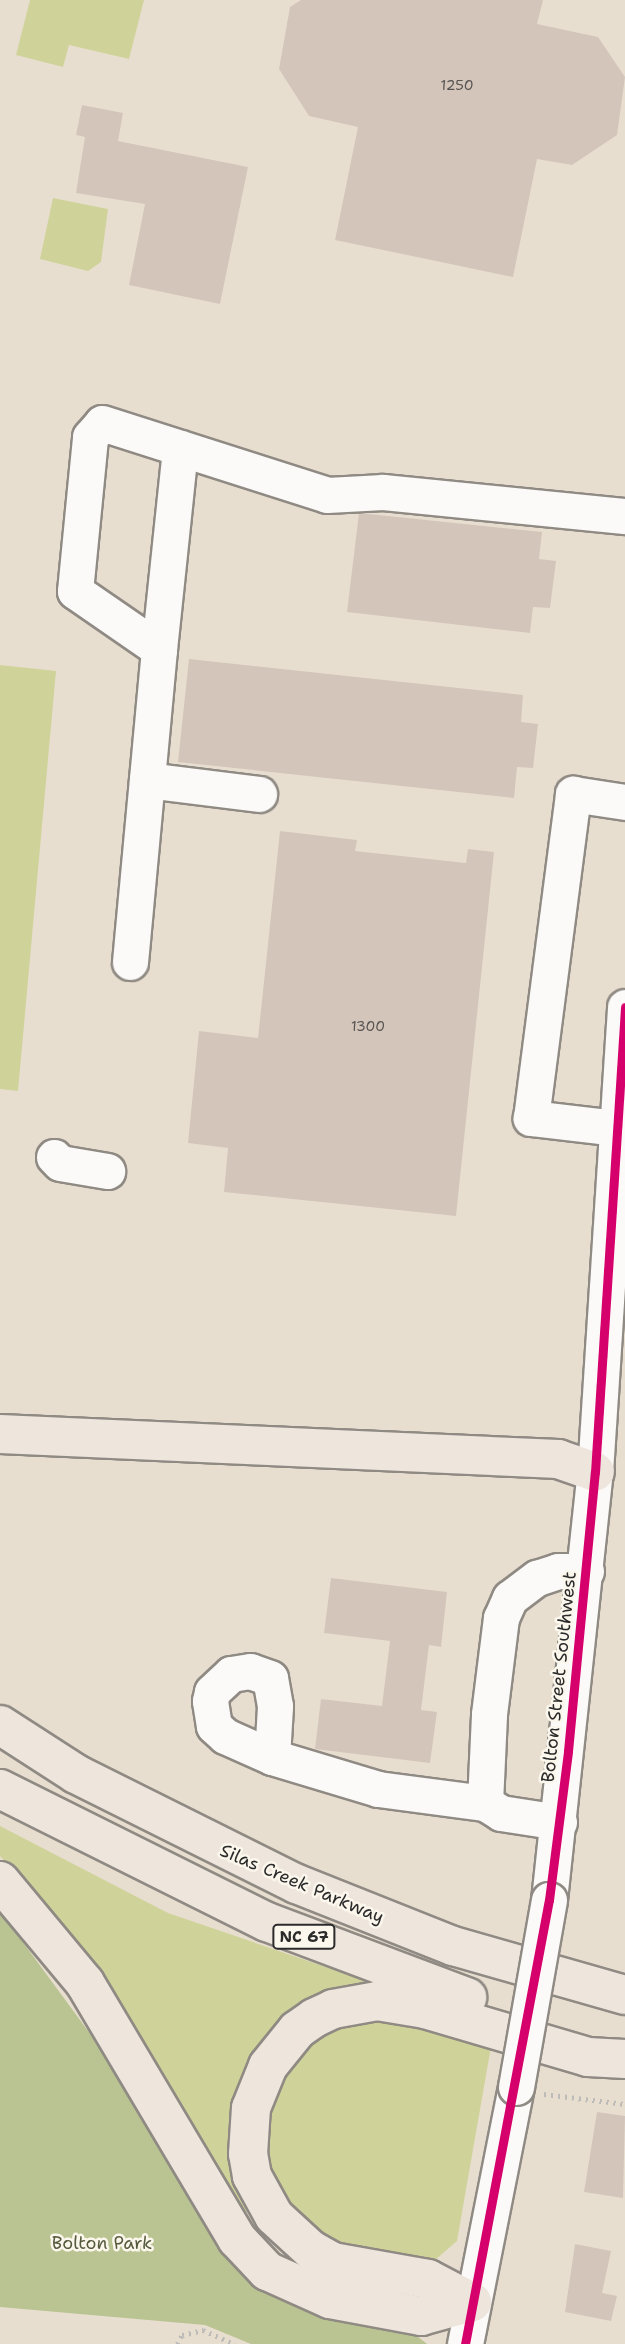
<!DOCTYPE html>
<html>
<head>
<meta charset="utf-8">
<style>
	body { margin:0 }
	#map { position:relative; width:625px; height:2344px; overflow:hidden; background:#e8ded0; font-family:"Shantell Sans",sans-serif }
	div>[style] { position:absolute }
	[style*='--x'] { left:calc(var(--x)*1px); top:calc(var(--y)*1px); width:calc(var(--w)*1px); rotate:calc(var(--a)*1deg) }
	.green>* { inset:0; background:#cfd399 }
	.forest>* { inset:0; background:#bac492 }
	.building>* { inset:0; background:#d4c5bb }
	.path>* { height:4.5px; margin-top:-2.25px; transform-origin:0; background:repeating-linear-gradient(90deg,#bdbbb8 0 2px,transparent 0 7px) }
	.roads { filter:drop-shadow(2px 0 #8f8a83) drop-shadow(-2px 0 #8f8a83) drop-shadow(0 2px #8f8a83) drop-shadow(0 -2px #8f8a83) }
	.minor>* { height:35px; margin:-17.5px; padding:0 17.5px; transform-origin:17.5px; border-radius:17.5px; background:#fcfaf8 }
	.major>* { height:38px; margin:-19px; padding:0 19px; transform-origin:19px; border-radius:19px; background:#eee5dd }
	.bridges { filter:drop-shadow(2px 0 #8f8a83) drop-shadow(-2px 0 #8f8a83) drop-shadow(0 2px #8f8a83) drop-shadow(0 -2px #8f8a83) }
	.minor-bridge>* { height:35px; margin:-17.5px; padding:0 17.5px; transform-origin:17.5px; border-radius:17.5px; background:#fcfaf8 }
	.cycleway>* { height:9px; margin:-4.5px; padding:0 4.5px; transform-origin:4.5px; border-radius:4.5px; background:#d6006c }
	span { translate:-50% -50%; white-space:nowrap; text-align:center; line-height:1.15; -webkit-text-stroke:5px #fbf7ec; paint-order:stroke }
	.number-label { font-size:14px; color:#55524f }
	.number-label span { -webkit-text-stroke-width:0 }
	.shield-label span { padding:2px 5px; background:#fbf7ec; border:2px solid; border-radius:5px; -webkit-text-stroke-width:0 }
	.shield-label { font-size:16px; color:#2b2b2b; font-weight:700 }
	.street-label { font-size:18px; color:#2b2b2b }
	.park-label { font-size:18px; color:#565b3e }
</style>
</head>
<body>
<div id="map">
	<div class="green">
		<i style="clip-path:polygon(30px 0,144px 0,129px 59px,69px 45px,63px 67px,16px 55px)"></i>
		<i style="clip-path:polygon(53px 198px,108px 209px,101px 262px,88px 271px,40px 259px)"></i>
		<i style="clip-path:polygon(0 665px,56px 671px,18px 1091px,0 1089px)"></i>
		<i style="clip-path:polygon(0 1826px,168px 1913px,393px 1990px,280px 2028px,256px 2205px,238px 2217px,29px 1889px,0 1856px)"></i>
		<i style="clip-path:polygon(373px 2011px,492px 2041px,457px 2241px,434px 2261px,414px 2265px,321px 2241px,280px 2199px,263px 2150px,271px 2098px,282px 2072px,315px 2035px)"></i>
	</div>
	<div class="forest">
		<i style="clip-path:polygon(0 1911px,113px 2065px,233px 2258px,412px 2332px,427px 2344px,251px 2344px,205px 2325px,0 2307px)"></i>
	</div>
	<div class="building">
		<i style="clip-path:polygon(301px 0,543px 0,537px 24px,598px 37px,625px 77px,617px 135px,572px 165px,537px 159px,513px 277px,335px 240px,358px 127px,309px 116px,279px 69px,290px 7px)"></i>
		<i style="clip-path:polygon(82px 105px,123px 113px,118px 141px,248px 167px,220px 304px,129px 285px,145px 204px,76px 193px,85px 137px,76px 135px)"></i>
		<i style="clip-path:polygon(359px 513px,542px 532px,539px 559px,556px 561px,550px 608px,533px 607px,530px 633px,347px 612px)"></i>
		<i style="clip-path:polygon(189px 659px,523px 695px,521px 722px,538px 724px,533px 768px,517px 767px,514px 798px,178px 762px)"></i>
		<i style="clip-path:polygon(280px 831px,357px 840px,355px 851px,466px 863px,468px 849px,494px 852px,456px 1216px,224px 1192px,228px 1148px,188px 1143px,199px 1031px,258px 1038px)"></i>
		<i style="clip-path:polygon(331px 1578px,447px 1592px,441px 1647px,429px 1645px,421px 1710px,437px 1712px,430px 1763px,315px 1749px,321px 1699px,382px 1706px,390px 1641px,324px 1633px)"></i>
		<i style="clip-path:polygon(597px 2112px,625px 2116px,623px 2198px,584px 2192px)"></i>
		<i style="clip-path:polygon(575px 2244px,611px 2251px,602px 2293px,617px 2296px,611px 2321px,565px 2312px)"></i>
	</div>
	<div class="path">
		<i style="--x:544;--y:2094;--w:82;--a:7"></i>
		<i style="--x:177;--y:2344;--w:10;--a:-61"></i>
		<i style="--x:182;--y:2335;--w:22;--a:-13"></i>
		<i style="--x:203;--y:2330;--w:35;--a:24"></i>
	</div>
	<div class="roads">
		<div class="minor">
			<i style="--x:159;--y:649;--w:202;--a:-84"></i>
			<i style="--x:147;--y:780;--w:113;--a:7.1"></i>
			<i style="--x:130;--y:962;--w:314;--a:-84.7"></i>
			<i style="--x:159;--y:649;--w:102;--a:-145.4"></i>
			<i style="--x:75;--y:591;--w:155;--a:-84.4"></i>
			<i style="--x:90;--y:437;--w:18;--a:-49"></i>
			<i style="--x:102;--y:423;--w:236;--a:17.7"></i>
			<i style="--x:327;--y:495;--w:56;--a:-3.1"></i>
			<i style="--x:383;--y:492;--w:243;--a:5.7"></i>
			<i style="--x:617;--y:1128;--w:87;--a:-173.4"></i>
			<i style="--x:531;--y:1118;--w:327;--a:-82.6"></i>
			<i style="--x:573;--y:794;--w:53;--a:8.7"></i>
			<i style="--x:54;--y:1157;--w:8;--a:45"></i>
			<i style="--x:60;--y:1163;--w:48;--a:9.7"></i>
			<i style="--x:272;--y:1757;--w:51;--a:-86.6"></i>
			<i style="--x:275;--y:1706;--w:28;--a:-100"></i>
			<i style="--x:270;--y:1678;--w:21;--a:-161"></i>
			<i style="--x:250;--y:1671;--w:19;--a:171"></i>
			<i style="--x:231;--y:1674;--w:26;--a:137"></i>
			<i style="--x:212;--y:1692;--w:9;--a:103"></i>
			<i style="--x:210;--y:1701;--w:25;--a:81"></i>
			<i style="--x:214;--y:1726;--w:15;--a:42"></i>
			<i style="--x:225;--y:1736;--w:51;--a:24.1"></i>
			<i style="--x:272;--y:1757;--w:111;--a:16.8"></i>
			<i style="--x:378;--y:1789;--w:108;--a:7.5"></i>
			<i style="--x:559;--y:1822;--w:59;--a:-171.2"></i>
			<i style="--x:501;--y:1813;--w:19;--a:-148"></i>
			<i style="--x:485;--y:1803;--w:89;--a:-87.4"></i>
			<i style="--x:489;--y:1714;--w:97;--a:-82.9"></i>
			<i style="--x:501;--y:1618;--w:22;--a:-66"></i>
			<i style="--x:510;--y:1598;--w:34;--a:-37"></i>
			<i style="--x:537;--y:1578;--w:22;--a:-18"></i>
			<i style="--x:558;--y:1571;--w:28;--a:0"></i>
			<i style="--x:549;--y:1900;--w:430;--a:-83.9"></i>
			<i style="--x:595;--y:1472;--w:466;--a:-86.3"></i>
			<i style="--x:465;--y:2344;--w:262;--a:-78.8"></i>
		</div>
		<div class="major">
			<i style="--x:0;--y:1434;--w:559;--a:2.57"></i>
			<i style="--x:558;--y:1459;--w:39;--a:19"></i>
			<i style="--x:0;--y:1725;--w:90;--a:32.8"></i>
			<i style="--x:76;--y:1774;--w:247;--a:26.5"></i>
			<i style="--x:297;--y:1884;--w:168;--a:21.7"></i>
			<i style="--x:453;--y:1946;--w:179;--a:15.9"></i>
			<i style="--x:0;--y:1789;--w:298;--a:26.5"></i>
			<i style="--x:267;--y:1922;--w:214;--a:20.6"></i>
			<i style="--x:0;--y:1881;--w:133;--a:50.2"></i>
			<i style="--x:85;--y:1983;--w:298;--a:59.3"></i>
			<i style="--x:237;--y:2239;--w:44;--a:46.8"></i>
			<i style="--x:267;--y:2271;--w:69;--a:24"></i>
			<i style="--x:330;--y:2299;--w:93;--a:10.6"></i>
			<i style="--x:421;--y:2316;--w:53;--a:-15.4"></i>
			<i style="--x:472;--y:2302;--w:50;--a:-152.4"></i>
			<i style="--x:428;--y:2279;--w:97;--a:-169.9"></i>
			<i style="--x:333;--y:2262;--w:25;--a:-151"></i>
			<i style="--x:311;--y:2250;--w:50;--a:-137.4"></i>
			<i style="--x:274;--y:2216;--w:46;--a:-118.8"></i>
			<i style="--x:252;--y:2176;--w:22;--a:-100"></i>
			<i style="--x:248;--y:2154;--w:46;--a:-86.3"></i>
			<i style="--x:251;--y:2108;--w:45;--a:-68"></i>
			<i style="--x:268;--y:2066;--w:46;--a:-51.1"></i>
			<i style="--x:297;--y:2030;--w:21;--a:-35"></i>
			<i style="--x:314;--y:2018;--w:21;--a:-25"></i>
			<i style="--x:333;--y:2009;--w:45;--a:-10.3"></i>
			<i style="--x:377;--y:2001;--w:49;--a:9.5"></i>
			<i style="--x:425;--y:2009;--w:170;--a:16.4"></i>
			<i style="--x:588;--y:2057;--w:37;--a:3"></i>
		</div>
	</div>
	<div class="bridges">
		<div class="minor-bridge">
			<i style="--x:516;--y:2087;--w:190;--a:-80"></i>
		</div>
	</div>
	<div class="cycleway">
		<i style="--x:465;--y:2344;--w:452;--a:-79.3"></i>
		<i style="--x:549;--y:1900;--w:150;--a:-82.7"></i>
		<i style="--x:568;--y:1751;--w:280;--a:-84.5"></i>
		<i style="--x:595;--y:1472;--w:466;--a:-86.3"></i>
	</div>
	<div class="number-label">
		<span style="left:457px;top:85px">1250</span>
		<span style="left:368px;top:1026px">1300</span>
	</div>
	<div class="shield-label">
		<span style="left:304px;top:1937px">NC 67</span>
	</div>
	<div class="street-label">
		<span style="left:559px;top:1677px;rotate:-84deg">Bolton Street Southwest</span>
		<span style="left:302px;top:1884px;rotate:23deg">Silas Creek Parkway</span>
	</div>
	<div class="park-label">
		<span style="left:102px;top:2243px">Bolton Park</span>
	</div>
</div>
</body>
</html>
